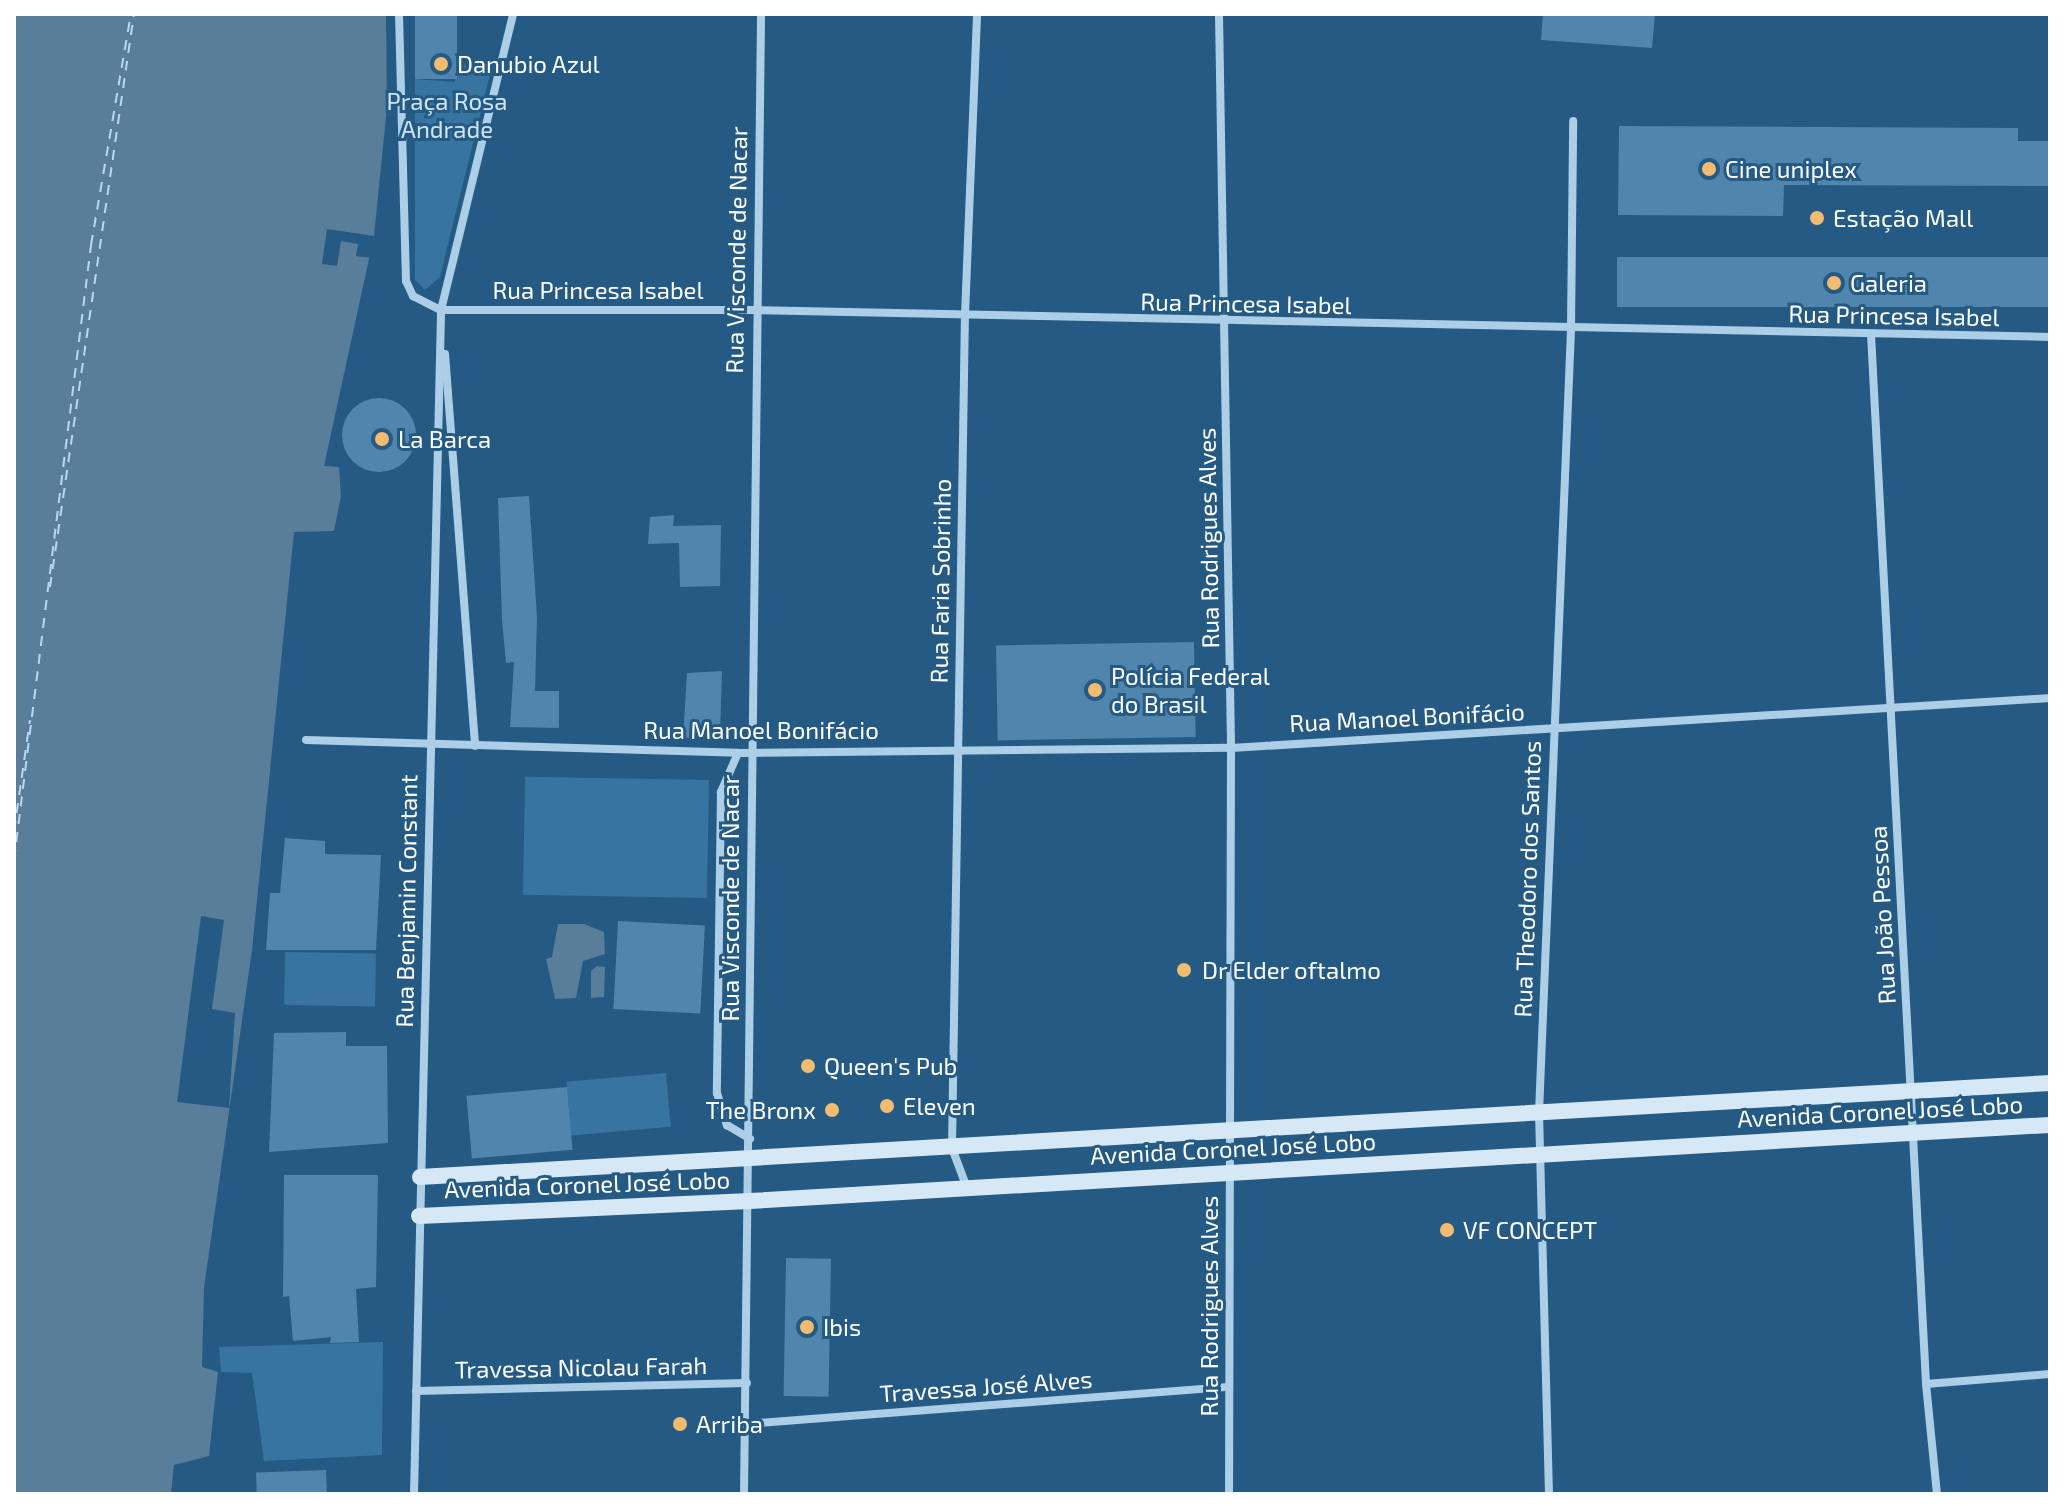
<!DOCTYPE html>
<html>
<head>
<meta charset="utf-8">
<style>
	body { margin:0 }
	#map { position:relative; width:2064px; height:1508px; overflow:hidden; background:#245a83; font-family:"Exo 2",sans-serif }
	div>[style] { position:absolute }
	[style*='--x'] { left:calc(var(--x)*1px); top:calc(var(--y)*1px); width:calc(var(--w)*1px); rotate:calc(var(--a)*1deg) }
	.green>* { inset:0; background:#3874a0; transform-origin:0 0 }
	.water>* { inset:0; background:#587e9a }
	.pier>* { inset:0; background:#245a83 }
	.ferry>* { height:2px; margin-top:-1px; transform-origin:0; background:repeating-linear-gradient(90deg,#b8d8ef 0 10px,transparent 0 18px) }
	.building>* { inset:0; background:#5086ad; transform-origin:0 0 }
	.round { border-radius:50% }
	.street>* { height:8px; margin:-4px; padding:0 4px; transform-origin:4px; border-radius:4px; background:#accfe7 }
	.secondary>* { height:16px; margin:-8px; padding:0 8px; transform-origin:8px; border-radius:8px; background:#d6e8f6 }
	.dots>* { width:22px; height:22px; translate:-50% -50%; box-sizing:border-box; border:4px solid #245a83; border-radius:50% }
	span { translate:-50% -50%; white-space:nowrap; text-align:center; line-height:1.15; -webkit-text-stroke:6px #245a83; paint-order:stroke }
	.poi-label { font-size:24px; color:#fff }
	.left { translate:0 -50%; text-align:left }
	.right { translate:-100% -50%; text-align:right }
	.park-label { font-size:24px; color:#d0e6f6 }
	.street-label { font-size:24px; color:#fff }
	.frame { position:absolute; inset:0; border:16px solid #fff; pointer-events:none }
</style>
</head>
<body>
<div id="map">
	<div class="green">
		<i style="clip-path:polygon(456px 63px,491px 70px,440px 277px,425px 290px,415px 280px,415px 79px,455px 82px)"></i>
		<i style="left:709px;top:780px;width:118px;height:184px;rotate:91deg"></i>
		<i style="left:285px;top:952px;width:91px;height:53px;rotate:1deg"></i>
		<i style="left:666px;top:1073px;width:54px;height:100px;rotate:85deg"></i>
		<i style="clip-path:polygon(383px 1342px,382px 1455px,264px 1461px,252px 1373px,221px 1372px,219px 1347px)"></i>
	</div>
	<div class="water">
		<i style="clip-path:polygon(14px 14px,386px 14px,387px 107px,374px 236px,324px 466px,339px 467px,341px 496px,334px 531px,294px 532px,252px 950px,204px 1288px,202px 1367px,218px 1372px,209px 1456px,174px 1465px,171px 1494px,14px 1494px)"></i>
		<i style="clip-path:polygon(558px 924px,584px 924px,604px 932px,605px 954px,583px 961px,576px 998px,555px 999px,546px 959px,552px 957px)"></i>
		<i style="clip-path:polygon(597px 966px,605px 967px,604px 997px,591px 998px,591px 971px)"></i>
	</div>
	<div class="pier">
		<i style="clip-path:polygon(327px 229px,374px 236px,371px 258px,356px 256px,358px 244px,341px 241px,337px 266px,322px 264px)"></i>
		<i style="clip-path:polygon(201px 916px,224px 920px,212px 1009px,235px 1013px,229px 1108px,177px 1102px)"></i>
	</div>
	<div class="ferry">
		<i style="--x:50;--y:587;--w:579;--a:-81.66"></i>
		<i style="--x:14;--y:831;--w:112;--a:-81.8"></i>
		<i style="--x:14;--y:860;--w:620;--a:-82.86"></i>
		<i style="--x:91;--y:245;--w:234;--a:-80.2"></i>
	</div>
	<div class="building">
		<i style="left:415px;top:14px;width:42px;height:65px"></i>
		<i style="clip-path:polygon(1543px 14px,1655px 14px,1652px 48px,1541px 40px)"></i>
		<i style="clip-path:polygon(1619px 126px,2018px 128px,2018px 141px,2050px 141px,2050px 186px,1784px 185px,1783px 216px,1618px 215px)"></i>
		<i style="left:1617px;top:257px;width:433px;height:50px"></i>
		<i class="round" style="left:342px;top:398px;width:74px;height:74px"></i>
		<i style="clip-path:polygon(529px 496px,537px 617px,535px 691px,559px 691px,559px 728px,510px 727px,514px 662px,506px 663px,502px 620px,498px 498px)"></i>
		<i style="clip-path:polygon(674px 515px,673px 526px,721px 525px,720px 586px,680px 587px,679px 543px,648px 544px,650px 517px)"></i>
		<i style="left:1194px;top:642px;width:95px;height:198px;rotate:89deg"></i>
		<i style="clip-path:polygon(722px 671px,720px 736px,683px 738px,687px 673px)"></i>
		<i style="clip-path:polygon(285px 838px,325px 841px,325px 854px,381px 855px,376px 950px,266px 950px,270px 893px,280px 893px)"></i>
		<i style="left:618px;top:921px;width:87px;height:88px;rotate:3deg"></i>
		<i style="clip-path:polygon(346px 1032px,346px 1046px,387px 1046px,388px 1143px,269px 1152px,274px 1033px)"></i>
		<i style="left:567px;top:1087px;width:63px;height:101px;rotate:85deg"></i>
		<i style="clip-path:polygon(284px 1175px,378px 1175px,376px 1287px,356px 1289px,359px 1342px,330px 1343px,331px 1337px,293px 1341px,289px 1296px,283px 1297px)"></i>
		<i style="left:786px;top:1258px;width:45px;height:138px;rotate:1deg"></i>
		<i style="left:326px;top:1470px;width:24px;height:70px;rotate:88deg"></i>
	</div>
	<div class="street">
		<i style="--x:399;--y:14;--w:267;--a:88.5"></i>
		<i style="--x:406;--y:281;--w:17;--a:65"></i>
		<i style="--x:413;--y:296;--w:31;--a:27"></i>
		<i style="--x:441;--y:310;--w:313;--a:0"></i>
		<i style="--x:754;--y:310;--w:1296;--a:1.19"></i>
		<i style="--x:1219;--y:14;--w:734;--a:89.06"></i>
		<i style="--x:1231;--y:748;--w:746;--a:90.15"></i>
		<i style="--x:1871;--y:334;--w:1051;--a:87"></i>
		<i style="--x:1926;--y:1384;--w:111;--a:84.3"></i>
		<i style="--x:445;--y:354;--w:393;--a:85.6"></i>
		<i style="--x:306;--y:740;--w:432;--a:1.7"></i>
		<i style="--x:738;--y:753;--w:493;--a:-0.6"></i>
		<i style="--x:1231;--y:748;--w:821;--a:-3.49"></i>
		<i style="--x:738;--y:753;--w:43;--a:113.6"></i>
		<i style="--x:721;--y:792;--w:301;--a:90.8"></i>
		<i style="--x:717;--y:1093;--w:34;--a:73"></i>
		<i style="--x:727;--y:1125;--w:27;--a:31"></i>
		<i style="--x:967;--y:1188;--w:43;--a:-110.6"></i>
		<i style="--x:952;--y:1148;--w:833;--a:-89.11"></i>
		<i style="--x:965;--y:315;--w:301;--a:-87.7"></i>
		<i style="--x:1926;--y:1384;--w:124;--a:-4.6"></i>
		<i style="--x:416;--y:1391;--w:331;--a:-1.4"></i>
		<i style="--x:746;--y:1424;--w:484;--a:-4.4"></i>
		<i style="--x:414;--y:1494;--w:1184;--a:-88.69"></i>
		<i style="--x:441;--y:310;--w:305;--a:-76.3"></i>
		<i style="--x:744;--y:1494;--w:1480;--a:-89.34"></i>
		<i style="--x:1549;--y:1494;--w:381;--a:-91.5"></i>
		<i style="--x:1539;--y:1113;--w:785;--a:-87.66"></i>
		<i style="--x:1571;--y:329;--w:208;--a:-89.4"></i>
	</div>
	<div class="secondary">
		<i style="--x:420;--y:1177;--w:1633;--a:-3.3"></i>
		<i style="--x:419;--y:1216;--w:331;--a:-2.6"></i>
		<i style="--x:750;--y:1201;--w:1302;--a:-3.35"></i>
	</div>
	<div class="dots">
		<i style="left:441px;top:64px;background:#f2bb70"></i>
		<i style="left:1709px;top:169px;background:#f2bb70"></i>
		<i style="left:1817px;top:218px;background:#f2bb70"></i>
		<i style="left:1834px;top:283px;background:#f2bb70"></i>
		<i style="left:382px;top:439px;background:#f2bb70"></i>
		<i style="left:1095px;top:690px;background:#f2bb70"></i>
		<i style="left:1184px;top:970px;background:#f2bb70"></i>
		<i style="left:808px;top:1066px;background:#f2bb70"></i>
		<i style="left:887px;top:1106px;background:#f2bb70"></i>
		<i style="left:832px;top:1110px;background:#f2bb70"></i>
		<i style="left:1447px;top:1230px;background:#f2bb70"></i>
		<i style="left:807px;top:1327px;background:#f2bb70"></i>
		<i style="left:680px;top:1424px;background:#f2bb70"></i>
	</div>
	<div class="poi-label">
		<span class="left" style="left:457px;top:64px">Danubio Azul</span>
		<span class="left" style="left:1725px;top:169px">Cine uniplex</span>
		<span class="left" style="left:1833px;top:218px">Estação Mall</span>
		<span class="left" style="left:1850px;top:283px">Galeria</span>
		<span class="left" style="left:398px;top:439px">La Barca</span>
		<span class="left" style="left:1111px;top:690px">Polícia Federal<br>do Brasil</span>
		<span class="left" style="left:1202px;top:970px">Dr Elder oftalmo</span>
		<span class="left" style="left:824px;top:1066px">Queen's Pub</span>
		<span class="left" style="left:903px;top:1106px">Eleven</span>
		<span class="right" style="left:816px;top:1110px">The Bronx</span>
		<span class="left" style="left:1463px;top:1230px">VF CONCEPT</span>
		<span class="left" style="left:823px;top:1327px">Ibis</span>
		<span class="left" style="left:696px;top:1424px">Arriba</span>
	</div>
	<div class="park-label">
		<span style="left:447px;top:115px">Praça Rosa<br>Andrade</span>
	</div>
	<div class="street-label">
		<span style="left:736px;top:250px;rotate:-89deg">Rua Visconde de Nacar</span>
		<span style="left:598px;top:290px">Rua Princesa Isabel</span>
		<span style="left:1246px;top:303px;rotate:1deg">Rua Princesa Isabel</span>
		<span style="left:1894px;top:315px;rotate:1deg">Rua Princesa Isabel</span>
		<span style="left:1208px;top:538px;rotate:-91deg">Rua Rodrigues Alves</span>
		<span style="left:940px;top:581px;rotate:-89deg">Rua Faria Sobrinho</span>
		<span style="left:1407px;top:717px;rotate:-3deg">Rua Manoel Bonifácio</span>
		<span style="left:761px;top:730px">Rua Manoel Bonifácio</span>
		<span style="left:1527px;top:879px;rotate:-88deg">Rua Theodoro dos Santos</span>
		<span style="left:730px;top:898px;rotate:-90deg">Rua Visconde de Nacar</span>
		<span style="left:406px;top:901px;rotate:-89deg">Rua Benjamin Constant</span>
		<span style="left:1882px;top:915px;rotate:-93deg">Rua João Pessoa</span>
		<span style="left:1880px;top:1111px;rotate:-3deg">Avenida Coronel José Lobo</span>
		<span style="left:1233px;top:1148px;rotate:-3deg">Avenida Coronel José Lobo</span>
		<span style="left:587px;top:1184px;rotate:-2deg">Avenida Coronel José Lobo</span>
		<span style="left:1209px;top:1306px;rotate:-90deg">Rua Rodrigues Alves</span>
		<span style="left:581px;top:1367px;rotate:-1deg">Travessa Nicolau Farah</span>
		<span style="left:986px;top:1386px;rotate:-4deg">Travessa José Alves</span>
	</div>
	<div class="frame"></div>
</div>
</body>
</html>
